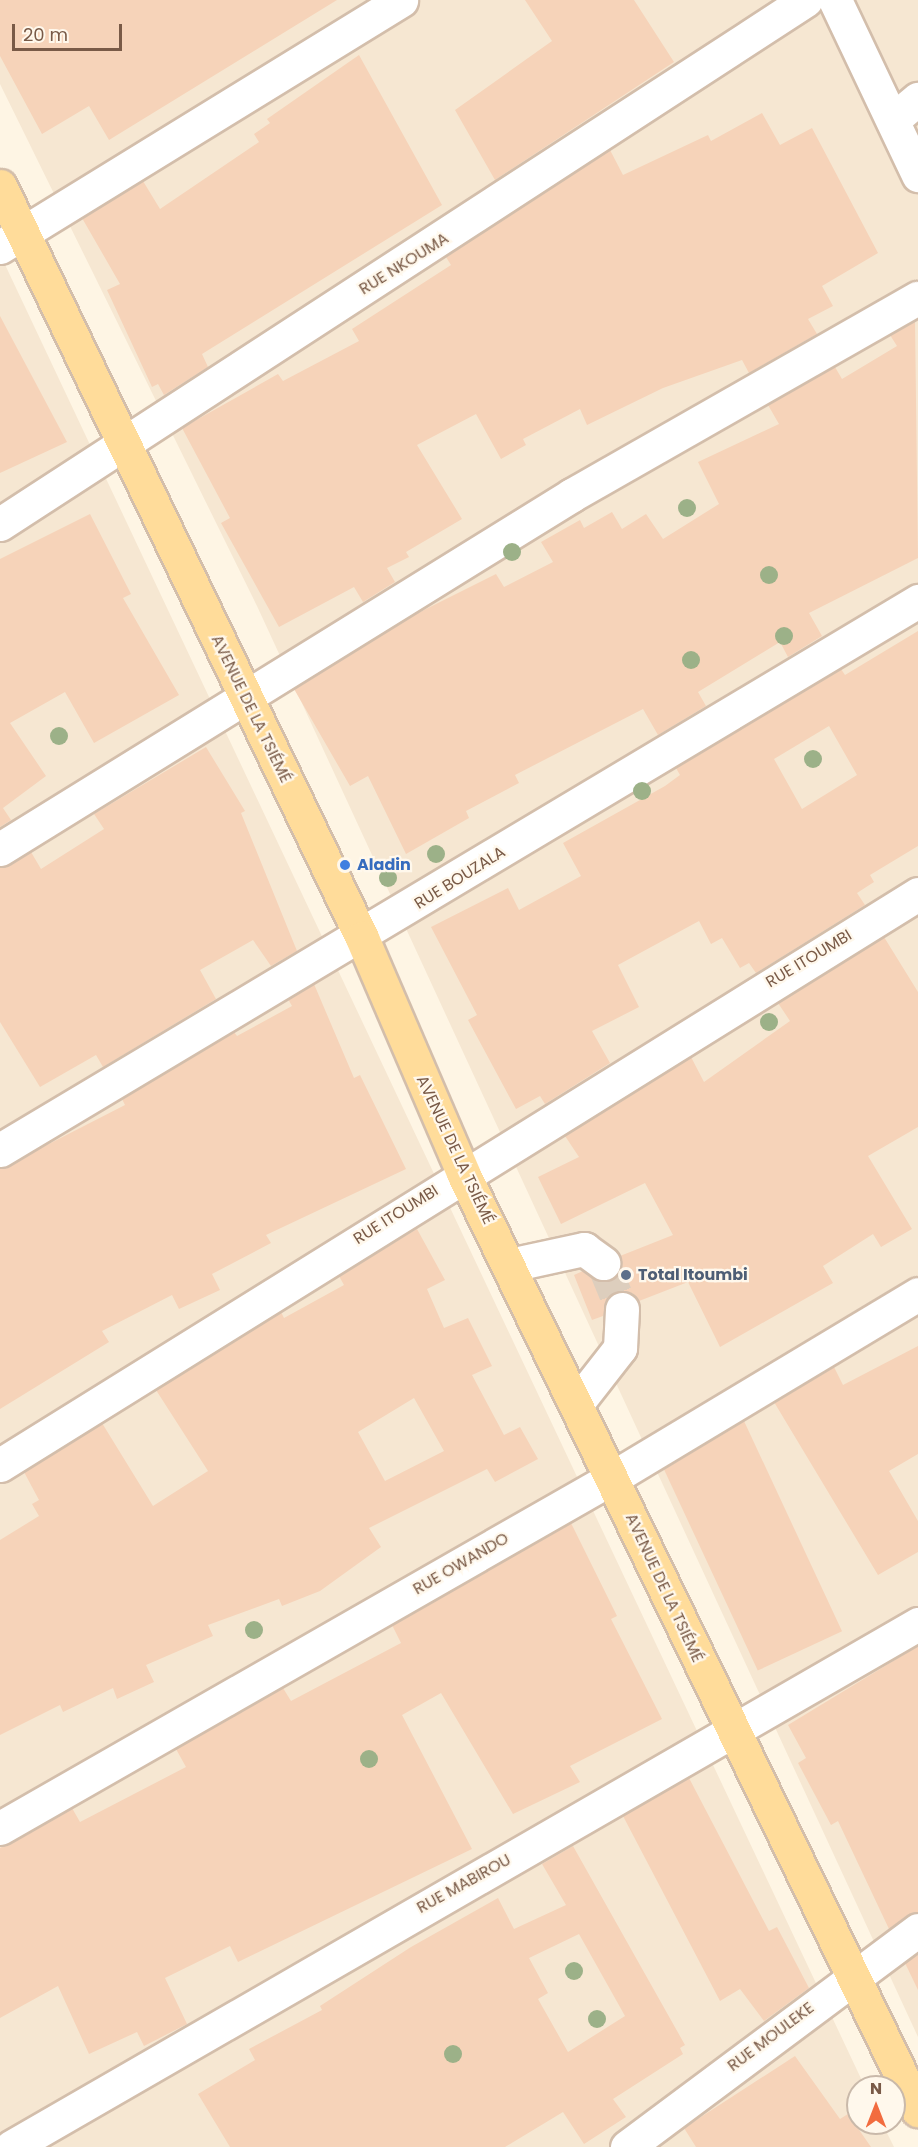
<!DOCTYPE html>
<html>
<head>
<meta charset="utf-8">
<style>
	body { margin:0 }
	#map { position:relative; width:918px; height:2147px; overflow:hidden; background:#fef5e4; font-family:Poppins,sans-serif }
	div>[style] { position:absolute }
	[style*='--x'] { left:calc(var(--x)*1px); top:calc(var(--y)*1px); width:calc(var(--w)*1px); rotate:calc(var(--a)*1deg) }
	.residential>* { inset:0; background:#f6e7d2 }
	.building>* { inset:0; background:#f6d3b9; transform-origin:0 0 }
	.minor-tunnel>* { height:33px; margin-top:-16.5px; transform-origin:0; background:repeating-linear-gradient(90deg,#ddcebd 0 33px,transparent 0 49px) }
	.roads { filter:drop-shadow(2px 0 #d3beab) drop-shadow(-2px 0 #d3beab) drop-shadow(0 2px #d3beab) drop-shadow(0 -2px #d3beab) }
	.minor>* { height:33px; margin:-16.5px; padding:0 16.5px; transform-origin:16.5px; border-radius:16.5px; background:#fff }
	.major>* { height:33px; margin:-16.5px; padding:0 16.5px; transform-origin:16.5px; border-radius:16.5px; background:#ffdc9a }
	.trees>* { width:18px; height:18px; margin:-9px; border-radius:50%; background:#9cb188 }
	.dots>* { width:16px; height:16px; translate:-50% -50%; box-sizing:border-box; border:3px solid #fff8ec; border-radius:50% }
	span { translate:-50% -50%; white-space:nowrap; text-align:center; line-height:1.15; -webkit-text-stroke:4.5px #fff8ec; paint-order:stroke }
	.street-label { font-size:16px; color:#795a47 }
	.shop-label { font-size:16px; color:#366cbe; font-weight:700 }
	.left { translate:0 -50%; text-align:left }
	.service-label { font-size:16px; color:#4e5e75; font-weight:700 }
	.north { position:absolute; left:846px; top:2075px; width:60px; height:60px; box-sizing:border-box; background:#fff8ec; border:2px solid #c9b9aa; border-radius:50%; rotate:0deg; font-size:16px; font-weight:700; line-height:24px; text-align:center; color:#795a47 }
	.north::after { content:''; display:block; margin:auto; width:21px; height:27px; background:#f26c3f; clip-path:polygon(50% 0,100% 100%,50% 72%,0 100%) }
	.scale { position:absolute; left:12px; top:24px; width:110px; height:27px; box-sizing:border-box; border:3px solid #795a47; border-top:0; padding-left:8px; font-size:18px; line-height:21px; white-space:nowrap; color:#795a47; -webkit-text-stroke:4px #fff8ec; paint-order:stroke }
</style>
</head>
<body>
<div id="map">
	<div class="residential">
		<i style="clip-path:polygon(0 0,918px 0,918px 2037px,257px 606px,0 84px)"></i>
		<i style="clip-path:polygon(0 254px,865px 2087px,858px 2087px,858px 2123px,882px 2123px,894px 2147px,0 2147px)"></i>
	</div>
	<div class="building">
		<i style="clip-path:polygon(0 0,337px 0,109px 140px,89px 106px,42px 134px,0 56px)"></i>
		<i style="clip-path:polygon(525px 0,634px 0,674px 62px,495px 180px,455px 110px,552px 41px)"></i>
		<i style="clip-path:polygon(359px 55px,442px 205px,202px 354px,208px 367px,164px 395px,158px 384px,152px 387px,107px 290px,120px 284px,82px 218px,143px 181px,160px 209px,259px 142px,254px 134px,270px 123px,267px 119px)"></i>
		<i style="clip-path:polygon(762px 113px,780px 145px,812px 128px,878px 253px,822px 286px,833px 306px,808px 319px,817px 334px,749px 373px,742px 360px,663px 388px,587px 425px,580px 409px,523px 439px,526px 445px,501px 459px,476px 414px,417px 445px,462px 519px,406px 552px,409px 557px,387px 568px,395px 582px,363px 602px,354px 587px,279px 627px,221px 523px,230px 518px,182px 428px,278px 374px,283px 381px,359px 341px,352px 329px,451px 265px,446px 257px,610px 150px,623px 175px,708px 135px,711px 141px)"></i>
		<i style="clip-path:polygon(0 316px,67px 442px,0 473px)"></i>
		<i style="clip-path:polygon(915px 321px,918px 558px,809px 613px,822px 636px,788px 657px,780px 642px,698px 692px,706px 706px,658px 735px,643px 709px,515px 775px,519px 783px,466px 811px,469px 818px,406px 854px,368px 776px,350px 786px,294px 689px,414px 615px,496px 574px,504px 587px,553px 562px,541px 542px,580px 520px,584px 528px,612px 512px,622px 529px,646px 514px,663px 539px,719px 504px,698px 462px,779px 424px,768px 405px,835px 367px,842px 379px,897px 346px,890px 335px)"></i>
		<i style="clip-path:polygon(90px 514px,131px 594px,123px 598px,179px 695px,94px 743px,65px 692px,10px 723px,46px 776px,3px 808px,11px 820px,0 827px,0 559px)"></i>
		<i style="clip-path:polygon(evenodd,918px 631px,918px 846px,870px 875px,874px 882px,857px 893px,865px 905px,756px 973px,749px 963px,740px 968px,722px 938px,711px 944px,699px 921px,618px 965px,639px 1007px,592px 1031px,610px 1063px,545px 1104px,540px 1096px,516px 1109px,468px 1020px,477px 1015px,431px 927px,508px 888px,519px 910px,581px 876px,563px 843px,665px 786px,680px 775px,676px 768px,841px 669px,845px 675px,918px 631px,829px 726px,857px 775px,802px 809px,774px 759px,829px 726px)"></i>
		<i style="clip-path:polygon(206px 747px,245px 811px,241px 813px,297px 951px,271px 966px,253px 940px,200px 970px,216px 999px,103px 1067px,96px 1055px,40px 1087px,0 1022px,0 868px,31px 852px,41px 869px,104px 829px,94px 814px)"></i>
		<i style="clip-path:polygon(884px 937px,918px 992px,918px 1127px,868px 1156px,912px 1229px,881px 1247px,873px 1234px,823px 1266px,833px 1283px,720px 1347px,688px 1282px,639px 1301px,632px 1293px,614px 1292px,603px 1316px,592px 1320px,574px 1275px,583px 1271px,610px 1280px,618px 1274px,620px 1256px,673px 1235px,645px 1183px,561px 1224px,538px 1177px,579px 1157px,565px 1136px,691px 1057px,704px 1082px,790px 1021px,778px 1003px)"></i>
		<i style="clip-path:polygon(314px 984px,354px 1078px,360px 1075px,406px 1169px,266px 1235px,271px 1243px,212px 1274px,220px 1290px,179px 1309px,172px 1295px,102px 1331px,109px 1342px,0 1409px,0 1169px,125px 1105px,122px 1099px,234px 1032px,237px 1036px,292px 1006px,288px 999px)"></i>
		<i style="clip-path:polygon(evenodd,417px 1229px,445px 1280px,427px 1289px,444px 1328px,468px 1318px,492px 1366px,472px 1375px,504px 1435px,520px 1427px,538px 1459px,495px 1482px,487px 1469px,369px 1528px,381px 1547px,320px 1591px,282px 1606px,279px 1599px,208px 1625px,213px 1636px,146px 1665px,154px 1682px,117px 1699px,113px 1688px,63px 1712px,60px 1705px,0 1735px,0 1540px,39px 1516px,32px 1504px,39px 1500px,24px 1472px,102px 1423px,153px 1506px,208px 1471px,156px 1390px,281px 1312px,284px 1318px,344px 1285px,339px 1276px,417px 1229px,414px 1398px,444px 1451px,385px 1481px,358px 1432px,414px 1398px)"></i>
		<i style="clip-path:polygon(918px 1346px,918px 1454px,889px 1471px,918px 1521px,918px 1552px,878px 1575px,774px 1402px,834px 1367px,843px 1385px)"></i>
		<i style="left:744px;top:1421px;width:232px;height:93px;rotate:65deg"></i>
		<i style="clip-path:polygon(571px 1523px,617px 1616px,611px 1619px,662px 1719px,570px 1766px,580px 1782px,513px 1814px,441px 1693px,402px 1715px,472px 1849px,238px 1962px,230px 1946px,165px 1978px,187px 2024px,144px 2046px,137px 2032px,89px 2054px,58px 1986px,0 2018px,0 1848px,72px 1808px,80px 1822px,186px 1767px,176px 1749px,283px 1688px,291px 1701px,401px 1643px,392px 1625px)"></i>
		<i style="clip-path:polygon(918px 1646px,918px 1912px,889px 1929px,838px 1821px,831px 1825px,798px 1763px,806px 1758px,788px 1725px)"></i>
		<i style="clip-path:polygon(689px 1778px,769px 1931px,777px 1927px,809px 1988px,764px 2021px,740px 1989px,720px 2001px,623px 1816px)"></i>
		<i style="clip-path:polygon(evenodd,573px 1846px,685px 2045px,680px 2048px,683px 2054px,613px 2099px,626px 2117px,584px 2144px,563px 2112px,505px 2147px,230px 2147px,198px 2094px,255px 2060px,249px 2049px,322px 2010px,320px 2006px,411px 1947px,498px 1898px,514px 1929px,566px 1905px,542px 1864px,573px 1846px,579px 1934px,625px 2016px,568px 2052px,538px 1999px,548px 1993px,529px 1958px,579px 1934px)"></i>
		<i style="clip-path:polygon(918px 1953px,918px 1990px,905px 1963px)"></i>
		<i style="clip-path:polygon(795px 2056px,840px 2119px,848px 2114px,871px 2147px,696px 2147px,684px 2128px)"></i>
	</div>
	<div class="minor-tunnel">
		<i style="--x:603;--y:1263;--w:50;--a:67.6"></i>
	</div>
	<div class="roads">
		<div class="minor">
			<i style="--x:835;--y:0;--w:194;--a:64.6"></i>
			<i style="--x:895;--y:118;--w:30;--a:-40"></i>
			<i style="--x:0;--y:247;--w:471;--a:-31.6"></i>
			<i style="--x:0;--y:524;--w:961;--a:-33.03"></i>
			<i style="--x:0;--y:849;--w:673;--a:-31.75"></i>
			<i style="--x:572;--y:495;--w:398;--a:-29.7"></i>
			<i style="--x:0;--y:1150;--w:1070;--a:-30.88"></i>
			<i style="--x:510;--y:1265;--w:76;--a:-12.2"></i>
			<i style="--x:584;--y:1249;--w:24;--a:36"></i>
			<i style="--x:577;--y:1403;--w:70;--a:-52"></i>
			<i style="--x:620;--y:1348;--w:39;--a:-87"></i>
			<i style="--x:0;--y:1465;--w:1081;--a:-31.88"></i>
			<i style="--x:0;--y:1828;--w:705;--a:-29.77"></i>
			<i style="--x:612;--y:1478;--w:357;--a:-31"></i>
			<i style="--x:11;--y:2147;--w:1047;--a:-29.97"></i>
			<i style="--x:627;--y:2147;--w:363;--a:-36.7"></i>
		</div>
		<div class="major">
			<i style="--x:0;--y:186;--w:835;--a:64.29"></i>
			<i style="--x:362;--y:938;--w:256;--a:66.7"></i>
			<i style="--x:463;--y:1173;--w:1042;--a:64.1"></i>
		</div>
	</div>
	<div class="trees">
		<i style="left:687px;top:508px"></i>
		<i style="left:512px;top:552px"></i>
		<i style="left:769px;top:575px"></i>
		<i style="left:784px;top:636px"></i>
		<i style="left:691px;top:660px"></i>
		<i style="left:59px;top:736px"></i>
		<i style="left:813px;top:759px"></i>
		<i style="left:642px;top:791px"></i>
		<i style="left:436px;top:854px"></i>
		<i style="left:388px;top:878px"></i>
		<i style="left:769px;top:1022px"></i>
		<i style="left:254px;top:1630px"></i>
		<i style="left:369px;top:1759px"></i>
		<i style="left:574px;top:1971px"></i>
		<i style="left:597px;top:2019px"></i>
		<i style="left:453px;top:2054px"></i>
	</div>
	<div class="dots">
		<i style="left:345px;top:865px;background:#3f7fe0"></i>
		<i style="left:626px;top:1275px;background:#5c6f8a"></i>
	</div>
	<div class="street-label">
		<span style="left:404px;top:264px;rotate:-32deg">RUE NKOUMA</span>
		<span style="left:251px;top:709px;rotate:64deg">AVENUE DE LA TSIÉMÉ</span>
		<span style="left:460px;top:878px;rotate:-32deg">RUE BOUZALA</span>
		<span style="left:809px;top:959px;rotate:-31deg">RUE ITOUMBI</span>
		<span style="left:455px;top:1150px;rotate:65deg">AVENUE DE LA TSIÉMÉ</span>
		<span style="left:396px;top:1215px;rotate:-32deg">RUE ITOUMBI</span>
		<span style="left:461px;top:1564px;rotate:-30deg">RUE OWANDO</span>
		<span style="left:664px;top:1588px;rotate:65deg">AVENUE DE LA TSIÉMÉ</span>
		<span style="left:464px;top:1884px;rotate:-29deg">RUE MABIROU</span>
		<span style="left:771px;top:2037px;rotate:-37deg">RUE MOULEKE</span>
	</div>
	<div class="shop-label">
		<span class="left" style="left:357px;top:865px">Aladin</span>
	</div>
	<div class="service-label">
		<span class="left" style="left:638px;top:1275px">Total Itoumbi</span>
	</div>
	<div class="north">N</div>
	<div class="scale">20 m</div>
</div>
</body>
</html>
